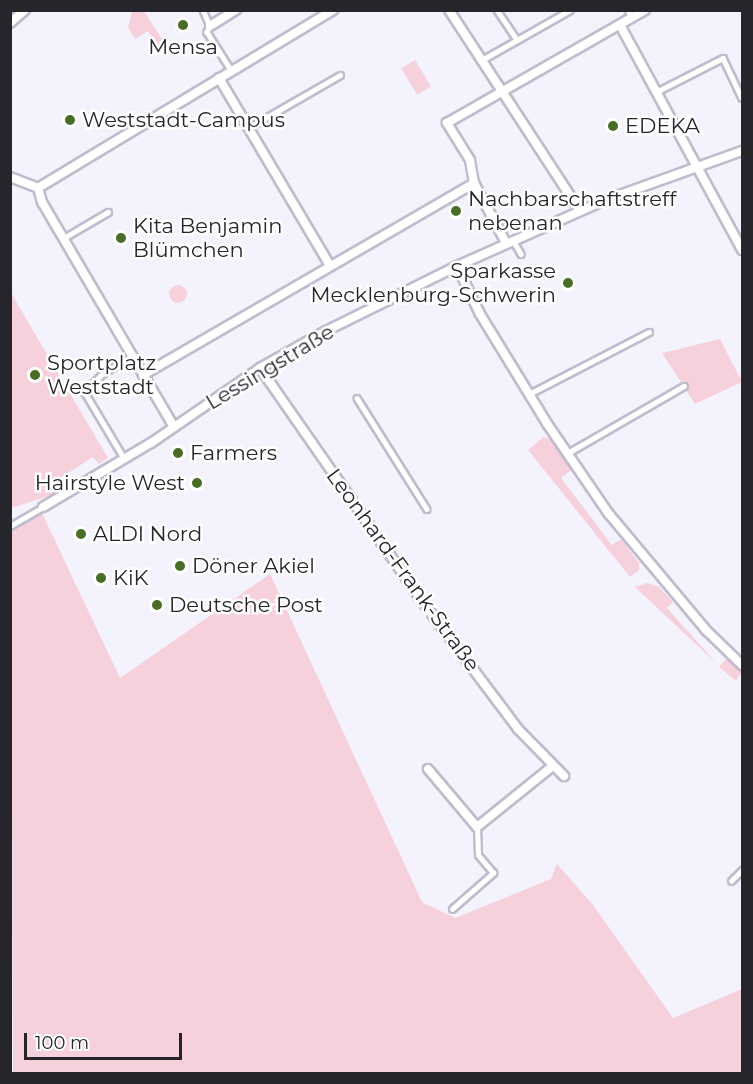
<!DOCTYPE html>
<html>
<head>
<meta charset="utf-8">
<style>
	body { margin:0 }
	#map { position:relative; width:753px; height:1084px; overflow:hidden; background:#f4f3fd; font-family:Montserrat,sans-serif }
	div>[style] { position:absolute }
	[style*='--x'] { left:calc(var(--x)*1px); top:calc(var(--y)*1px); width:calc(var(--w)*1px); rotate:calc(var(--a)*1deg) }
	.green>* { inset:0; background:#f6d1dc; transform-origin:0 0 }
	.round { border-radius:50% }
	.roads { filter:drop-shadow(2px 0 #bfbccd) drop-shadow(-2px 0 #bfbccd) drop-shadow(0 2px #bfbccd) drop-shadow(0 -2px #bfbccd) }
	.lane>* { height:4.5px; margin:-2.25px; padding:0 2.25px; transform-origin:2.25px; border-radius:2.25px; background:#fff }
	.street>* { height:8px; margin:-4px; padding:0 4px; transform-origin:4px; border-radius:4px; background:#fff }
	.dots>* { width:16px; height:16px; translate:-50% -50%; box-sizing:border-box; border:3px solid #fff; border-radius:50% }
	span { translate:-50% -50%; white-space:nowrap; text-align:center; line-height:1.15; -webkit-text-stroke:5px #fff; paint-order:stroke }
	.poi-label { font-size:21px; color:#26252c }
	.left { translate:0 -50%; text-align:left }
	.right { translate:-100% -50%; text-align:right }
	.street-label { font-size:21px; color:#26252c }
	.frame { position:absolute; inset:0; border:12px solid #26252c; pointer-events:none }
	.scale { position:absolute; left:24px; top:1033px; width:158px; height:27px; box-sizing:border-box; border:3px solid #26252c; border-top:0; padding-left:8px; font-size:18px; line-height:21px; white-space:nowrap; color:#26252c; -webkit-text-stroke:4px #fff; paint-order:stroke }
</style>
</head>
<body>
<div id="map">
	<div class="green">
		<i style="clip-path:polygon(144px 11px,165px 44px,150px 53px,153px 40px,148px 31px,135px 39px,128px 27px,132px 12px)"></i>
		<i style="left:415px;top:60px;width:31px;height:16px;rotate:59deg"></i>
		<i class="round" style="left:169px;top:285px;width:18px;height:18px"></i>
		<i style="clip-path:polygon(11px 293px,108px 458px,99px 464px,93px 457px,59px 479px,64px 487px,52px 495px,11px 508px)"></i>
		<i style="clip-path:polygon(720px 339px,742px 382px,695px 404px,662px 353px)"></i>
		<i style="clip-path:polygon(543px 437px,552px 440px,571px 470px,561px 478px,612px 545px,621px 539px,639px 563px,639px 570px,630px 577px,528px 450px)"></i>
		<i style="clip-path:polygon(41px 511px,120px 678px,270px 574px,422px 902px,455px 918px,551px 879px,557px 864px,593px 905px,673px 1018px,742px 989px,742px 1073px,13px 1073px,11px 529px)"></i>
		<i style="clip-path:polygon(647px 583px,659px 587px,673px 602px,667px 608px,717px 664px,635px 587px)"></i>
		<i style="clip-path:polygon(726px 659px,742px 671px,736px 681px,719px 667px)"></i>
	</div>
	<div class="roads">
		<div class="lane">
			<i style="--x:203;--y:10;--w:17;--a:66"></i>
			<i style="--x:210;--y:26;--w:7;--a:117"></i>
			<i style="--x:207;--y:32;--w:45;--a:57.7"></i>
			<i style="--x:497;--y:10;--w:36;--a:56"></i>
			<i style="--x:628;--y:10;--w:2;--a:63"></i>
			<i style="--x:480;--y:61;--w:103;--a:-29.5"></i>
			<i style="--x:656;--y:92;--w:75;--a:-26.9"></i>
			<i style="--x:723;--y:58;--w:44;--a:64.6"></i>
			<i style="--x:248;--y:128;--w:106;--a:-29.9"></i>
			<i style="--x:64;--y:238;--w:51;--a:-30.6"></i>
			<i style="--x:513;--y:240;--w:16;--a:60"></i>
			<i style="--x:529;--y:394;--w:135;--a:-27.3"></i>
			<i style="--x:357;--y:398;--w:131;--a:57.8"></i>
			<i style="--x:566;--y:454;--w:136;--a:-30"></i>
			<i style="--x:124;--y:459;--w:78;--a:-120.8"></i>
			<i style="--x:84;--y:392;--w:25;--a:-45"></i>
			<i style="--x:102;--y:374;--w:35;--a:-31"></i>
			<i style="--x:10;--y:526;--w:38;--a:-30"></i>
			<i style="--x:731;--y:881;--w:16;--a:-45"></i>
			<i style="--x:452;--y:909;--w:55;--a:-41.3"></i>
			<i style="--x:493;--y:873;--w:23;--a:-130"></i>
			<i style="--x:478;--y:855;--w:28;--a:-92"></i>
		</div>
		<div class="street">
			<i style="--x:449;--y:10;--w:240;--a:56.9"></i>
			<i style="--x:10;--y:23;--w:20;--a:-41"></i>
			<i style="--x:620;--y:25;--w:256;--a:61.5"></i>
			<i style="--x:210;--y:26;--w:31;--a:-32"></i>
			<i style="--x:219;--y:78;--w:218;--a:59.4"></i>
			<i style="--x:10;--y:177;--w:30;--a:21"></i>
			<i style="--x:474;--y:183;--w:23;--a:-100"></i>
			<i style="--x:470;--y:160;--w:44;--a:-121.9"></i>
			<i style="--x:447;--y:123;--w:228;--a:-29.7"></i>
			<i style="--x:38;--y:188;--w:345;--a:-31.1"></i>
			<i style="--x:38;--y:188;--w:15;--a:74"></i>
			<i style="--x:42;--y:202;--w:261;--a:59.6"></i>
			<i style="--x:457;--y:266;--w:53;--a:64.4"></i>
			<i style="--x:480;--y:314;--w:130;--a:58.5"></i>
			<i style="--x:548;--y:425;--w:108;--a:55.6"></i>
			<i style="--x:609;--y:514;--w:153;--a:50.1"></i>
			<i style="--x:707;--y:631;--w:49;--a:44.2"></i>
			<i style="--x:260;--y:368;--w:279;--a:55.2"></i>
			<i style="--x:419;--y:597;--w:165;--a:53.1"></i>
			<i style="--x:518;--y:729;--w:66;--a:45.6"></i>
			<i style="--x:143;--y:375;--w:383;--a:-30.1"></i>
			<i style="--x:474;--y:183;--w:68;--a:61.9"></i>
			<i style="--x:43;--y:507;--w:126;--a:-30.7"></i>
			<i style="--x:151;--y:443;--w:132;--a:-34.5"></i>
			<i style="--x:260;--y:368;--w:76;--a:-29.3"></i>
			<i style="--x:326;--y:331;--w:146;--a:-26.4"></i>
			<i style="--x:457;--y:266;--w:160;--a:-24"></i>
			<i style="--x:603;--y:201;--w:148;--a:-19.8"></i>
			<i style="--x:428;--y:769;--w:76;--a:49.8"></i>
			<i style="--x:477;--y:827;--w:97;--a:-38.8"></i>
		</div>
	</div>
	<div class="dots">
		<i style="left:183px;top:25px;background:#496d26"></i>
		<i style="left:70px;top:120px;background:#496d26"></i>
		<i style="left:613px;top:126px;background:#496d26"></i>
		<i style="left:456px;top:211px;background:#496d26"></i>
		<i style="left:121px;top:238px;background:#496d26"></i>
		<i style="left:568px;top:283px;background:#496d26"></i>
		<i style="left:35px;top:375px;background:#496d26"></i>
		<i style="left:178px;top:453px;background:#496d26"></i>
		<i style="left:197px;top:483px;background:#496d26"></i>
		<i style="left:81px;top:534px;background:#496d26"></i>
		<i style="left:180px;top:566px;background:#496d26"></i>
		<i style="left:101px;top:578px;background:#496d26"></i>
		<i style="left:157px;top:605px;background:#496d26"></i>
	</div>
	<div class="poi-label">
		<span style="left:183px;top:47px">Mensa</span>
		<span class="left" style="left:82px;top:120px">Weststadt-Campus</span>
		<span class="left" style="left:625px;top:126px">EDEKA</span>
		<span class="left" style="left:468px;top:211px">Nachbarschaftstreff<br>nebenan</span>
		<span class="left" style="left:133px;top:238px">Kita Benjamin<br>Blümchen</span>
		<span class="right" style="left:556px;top:283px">Sparkasse<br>Mecklenburg-Schwerin</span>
		<span class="left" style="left:47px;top:375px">Sportplatz<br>Weststadt</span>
		<span class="left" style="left:190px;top:453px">Farmers</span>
		<span class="right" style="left:185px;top:483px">Hairstyle West</span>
		<span class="left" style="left:93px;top:534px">ALDI Nord</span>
		<span class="left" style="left:192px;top:566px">Döner Akiel</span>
		<span class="left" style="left:113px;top:578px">KiK</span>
		<span class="left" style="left:169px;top:605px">Deutsche Post</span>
	</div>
	<div class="street-label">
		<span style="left:270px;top:367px;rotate:-31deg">Lessingstraße</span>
		<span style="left:403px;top:570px;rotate:54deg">Leonhard-Frank-Straße</span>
	</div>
	<div class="frame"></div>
	<div class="scale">100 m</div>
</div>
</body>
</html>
